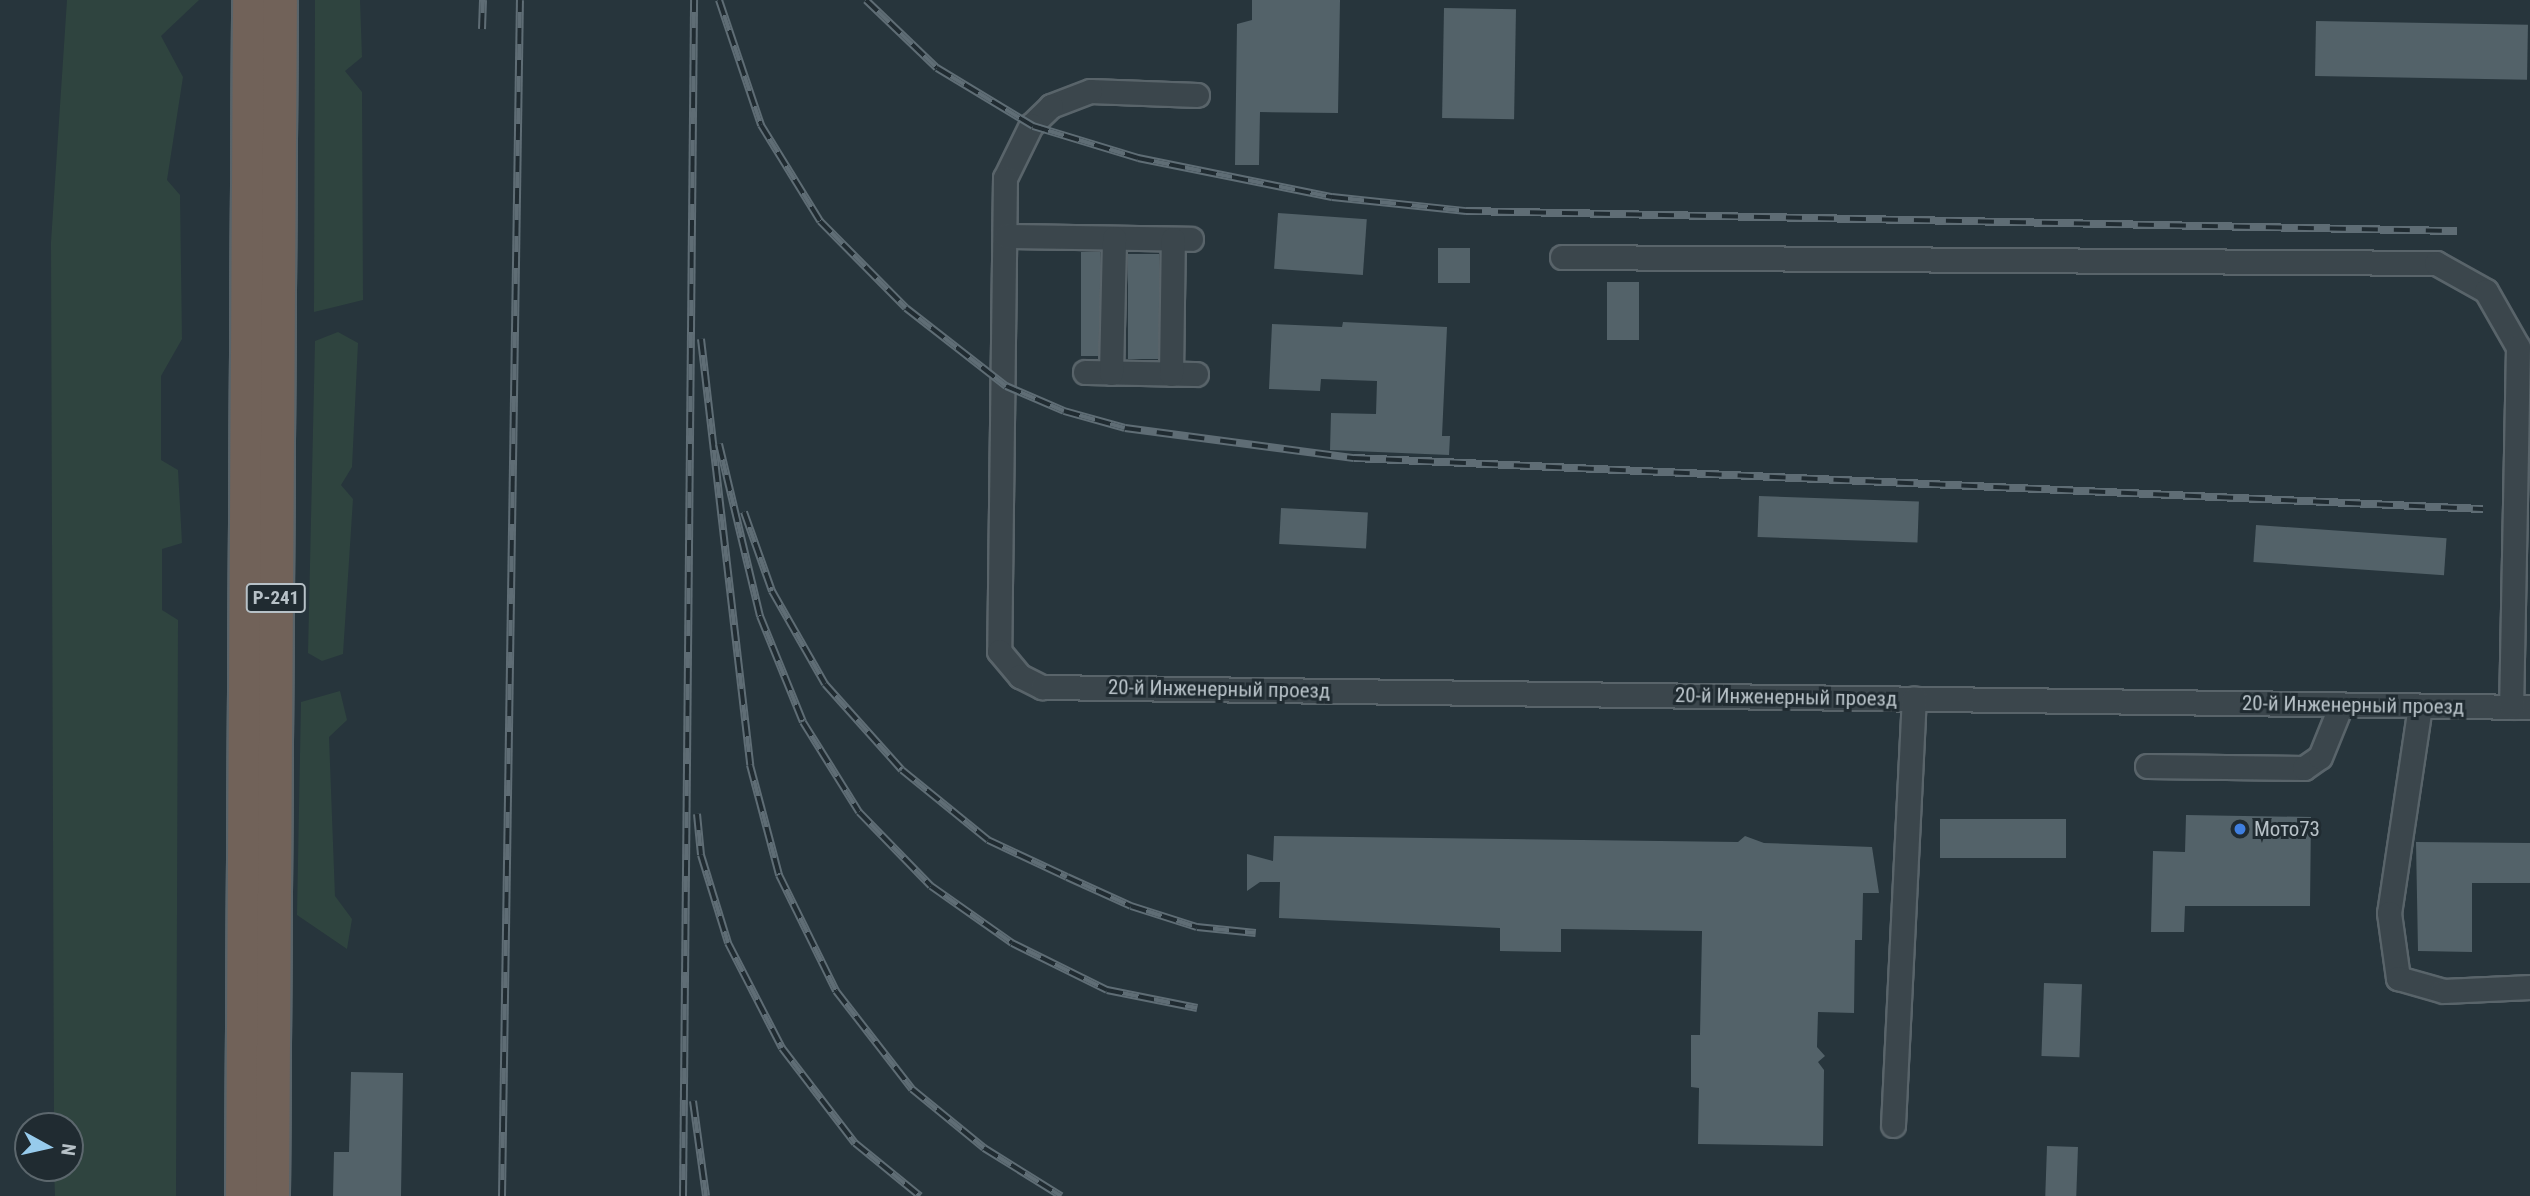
<!DOCTYPE html>
<html>
<head>
<meta charset="utf-8">
<style>
	body { margin:0 }
	#map { position:relative; width:2530px; height:1196px; overflow:hidden; background:#27353c; font-family:"Roboto Condensed",sans-serif }
	div>[style] { position:absolute }
	[style*='--x'] { left:calc(var(--x)*1px); top:calc(var(--y)*1px); width:calc(var(--w)*1px); rotate:calc(var(--a)*1deg) }
	.green>* { inset:0; background:#2f443f }
	.building>* { inset:0; background:#536269; transform-origin:0 0 }
	.roads { filter:drop-shadow(2px 0 #59646a) drop-shadow(-2px 0 #59646a) drop-shadow(0 2px #59646a) drop-shadow(0 -2px #59646a) }
	.minor>* { height:23px; margin:-11.5px; padding:0 11.5px; transform-origin:11.5px; border-radius:11.5px; background:#3b464c }
	.highway>* { height:33px; margin:-16.5px; padding:0 16.5px; transform-origin:16.5px; border-radius:16.5px; background:#716259 }
	.rail>* { height:8px; margin-top:-4px; transform-origin:0; background:repeating-linear-gradient(90deg,#202b31 0 16px,#5f6d75 0 32px); box-sizing:border-box; border-block:2px solid #5f6d75 }
	.dots>* { width:19px; height:19px; translate:-50% -50%; box-sizing:border-box; border:4px solid #202b31; border-radius:50% }
	span { translate:-50% -50%; white-space:nowrap; text-align:center; line-height:1.15; -webkit-text-stroke:6px #202b31; paint-order:stroke }
	.shield-label span { padding:2px 5px; background:#202b31; border:2px solid; border-radius:5px; -webkit-text-stroke-width:0 }
	.shield-label { font-size:19px; color:#b7c1c7; font-weight:700 }
	.street-label { font-size:21px; color:#b7c1c7 }
	.poi-label { font-size:21px; color:#b7c1c7 }
	.left { translate:0 -50%; text-align:left }
	.north { position:absolute; left:14px; top:1112px; width:70px; height:70px; box-sizing:border-box; background:#202b31; border:2px solid #5c676d; border-radius:50%; rotate:98deg; font-size:19px; font-weight:700; line-height:28px; text-align:center; color:#b7c1c7 }
	.north::after { content:''; display:block; margin:auto; width:24px; height:32px; background:#97cbec; clip-path:polygon(50% 0,100% 100%,50% 72%,0 100%) }
</style>
</head>
<body>
<div id="map">
	<div class="green">
		<i style="clip-path:polygon(67px 0,199px 0,161px 36px,183px 77px,167px 180px,180px 195px,182px 339px,161px 376px,161px 460px,178px 470px,182px 543px,162px 549px,162px 610px,178px 620px,176px 1196px,55px 1196px,54px 1168px,70px 1168px,70px 1126px,54px 1126px,51px 242px)"></i>
		<i style="clip-path:polygon(315px 0,360px 0,362px 57px,345px 71px,362px 92px,363px 300px,314px 312px)"></i>
		<i style="clip-path:polygon(338px 332px,358px 343px,352px 467px,341px 485px,353px 499px,343px 654px,322px 661px,308px 653px,315px 341px)"></i>
		<i style="clip-path:polygon(340px 691px,347px 720px,329px 737px,335px 896px,352px 919px,347px 949px,297px 915px,301px 702px)"></i>
	</div>
	<div class="building">
		<i style="clip-path:polygon(1252px 0,1340px 0,1338px 113px,1260px 112px,1259px 165px,1235px 165px,1237px 24px,1252px 20px)"></i>
		<i style="left:1444px;top:8px;width:72px;height:110px;rotate:1deg"></i>
		<i style="left:2316px;top:21px;width:212px;height:55px;rotate:1deg"></i>
		<i style="left:1278px;top:213px;width:89px;height:56px;rotate:4deg"></i>
		<i style="left:1438px;top:248px;width:32px;height:35px"></i>
		<i style="left:1081px;top:252px;width:19px;height:104px"></i>
		<i style="left:1128px;top:254px;width:31px;height:105px"></i>
		<i style="left:1607px;top:282px;width:32px;height:58px"></i>
		<i style="clip-path:polygon(1343px 322px,1447px 327px,1442px 436px,1450px 436px,1449px 455px,1330px 450px,1331px 413px,1376px 414px,1377px 381px,1321px 379px,1320px 391px,1269px 389px,1272px 324px,1342px 327px)"></i>
		<i style="left:1759px;top:496px;width:160px;height:41px;rotate:2deg"></i>
		<i style="left:1281px;top:508px;width:87px;height:36px;rotate:3deg"></i>
		<i style="left:2256px;top:525px;width:191px;height:37px;rotate:4deg"></i>
		<i style="clip-path:polygon(2186px 815px,2311px 817px,2310px 906px,2185px 906px,2184px 932px,2151px 932px,2153px 851px,2185px 852px)"></i>
		<i style="left:1940px;top:819px;width:126px;height:39px"></i>
		<i style="clip-path:polygon(1274px 836px,1738px 842px,1745px 836px,1764px 843px,1872px 847px,1879px 893px,1863px 893px,1862px 940px,1855px 940px,1854px 1013px,1818px 1012px,1817px 1047px,1825px 1056px,1818px 1062px,1824px 1070px,1823px 1146px,1698px 1144px,1699px 1088px,1691px 1087px,1691px 1035px,1700px 1035px,1702px 931px,1561px 929px,1561px 952px,1500px 951px,1500px 928px,1279px 918px,1280px 882px,1260px 882px,1247px 891px,1247px 854px,1273px 861px)"></i>
		<i style="clip-path:polygon(2416px 842px,2530px 843px,2530px 883px,2472px 883px,2472px 952px,2418px 951px)"></i>
		<i style="left:2044px;top:983px;width:38px;height:73px;rotate:2deg"></i>
		<i style="clip-path:polygon(351px 1072px,403px 1073px,401px 1196px,333px 1196px,334px 1152px,349px 1152px)"></i>
		<i style="left:2047px;top:1146px;width:31px;height:50px;rotate:2deg"></i>
	</div>
	<div class="roads">
		<div class="minor">
			<i style="--x:1197;--y:95;--w:107;--a:-177.9"></i>
			<i style="--x:1090;--y:91;--w:42;--a:159"></i>
			<i style="--x:1051;--y:106;--w:28;--a:136"></i>
			<i style="--x:1031;--y:125;--w:59;--a:116.1"></i>
			<i style="--x:1005;--y:178;--w:473;--a:90.7"></i>
			<i style="--x:999;--y:651;--w:33;--a:50"></i>
			<i style="--x:1020;--y:676;--w:25;--a:27"></i>
			<i style="--x:1042;--y:687;--w:1488;--a:0.77"></i>
			<i style="--x:1006;--y:236;--w:185;--a:0.9"></i>
			<i style="--x:1562;--y:257;--w:874;--a:0.39"></i>
			<i style="--x:2436;--y:263;--w:57;--a:29.2"></i>
			<i style="--x:2486;--y:291;--w:64;--a:60.3"></i>
			<i style="--x:2518;--y:347;--w:360;--a:91.1"></i>
			<i style="--x:1085;--y:372;--w:111;--a:1"></i>
			<i style="--x:1111;--y:373;--w:135;--a:-88.7"></i>
			<i style="--x:1171;--y:374;--w:135;--a:-89.2"></i>
			<i style="--x:2420;--y:706;--w:209;--a:98.5"></i>
			<i style="--x:2389;--y:913;--w:66;--a:82.1"></i>
			<i style="--x:2398;--y:978;--w:48;--a:15.8"></i>
			<i style="--x:2444;--y:991;--w:86;--a:-2.7"></i>
			<i style="--x:2147;--y:766;--w:157;--a:0.7"></i>
			<i style="--x:2304;--y:768;--w:19;--a:-35"></i>
			<i style="--x:2320;--y:757;--w:56;--a:-68"></i>
			<i style="--x:1893;--y:1125;--w:427;--a:-87.2"></i>
		</div>
		<div class="highway">
			<i style="--x:242;--y:1196;--w:1196;--a:-89.66"></i>
			<i style="--x:272;--y:1196;--w:1196;--a:-89.62"></i>
		</div>
	</div>
	<div class="rail">
		<i style="--x:719;--y:0;--w:132;--a:71.4"></i>
		<i style="--x:761;--y:125;--w:113;--a:58.4"></i>
		<i style="--x:820;--y:221;--w:122;--a:45.3"></i>
		<i style="--x:906;--y:308;--w:127;--a:38"></i>
		<i style="--x:1006;--y:386;--w:63;--a:23.3"></i>
		<i style="--x:1064;--y:411;--w:63;--a:15.6"></i>
		<i style="--x:1125;--y:428;--w:231;--a:7.5"></i>
		<i style="--x:1354;--y:458;--w:1130;--a:2.59"></i>
		<i style="--x:866;--y:0;--w:98;--a:43.8"></i>
		<i style="--x:937;--y:68;--w:112;--a:31.1"></i>
		<i style="--x:1033;--y:126;--w:110;--a:16.9"></i>
		<i style="--x:1138;--y:158;--w:198;--a:11.4"></i>
		<i style="--x:1332;--y:197;--w:135;--a:6"></i>
		<i style="--x:1466;--y:211;--w:991;--a:1.16"></i>
		<i style="--x:482;--y:29;--w:29;--a:-88"></i>
		<i style="--x:701;--y:339;--w:429;--a:83.4"></i>
		<i style="--x:750;--y:765;--w:114;--a:75.2"></i>
		<i style="--x:779;--y:875;--w:129;--a:63.8"></i>
		<i style="--x:836;--y:991;--w:124;--a:52.2"></i>
		<i style="--x:912;--y:1089;--w:93;--a:39.3"></i>
		<i style="--x:984;--y:1148;--w:91;--a:31.9"></i>
		<i style="--x:719;--y:444;--w:177;--a:76.6"></i>
		<i style="--x:760;--y:616;--w:114;--a:67.9"></i>
		<i style="--x:803;--y:722;--w:106;--a:58.1"></i>
		<i style="--x:859;--y:812;--w:103;--a:45.8"></i>
		<i style="--x:931;--y:886;--w:99;--a:35.1"></i>
		<i style="--x:1012;--y:943;--w:106;--a:26.3"></i>
		<i style="--x:1107;--y:990;--w:92;--a:11.3"></i>
		<i style="--x:744;--y:512;--w:84;--a:70.5"></i>
		<i style="--x:772;--y:591;--w:107;--a:60.3"></i>
		<i style="--x:825;--y:684;--w:115;--a:48.2"></i>
		<i style="--x:902;--y:770;--w:111;--a:39.1"></i>
		<i style="--x:988;--y:840;--w:87;--a:25.1"></i>
		<i style="--x:1067;--y:877;--w:70;--a:24.4"></i>
		<i style="--x:1131;--y:906;--w:69;--a:17.7"></i>
		<i style="--x:1197;--y:927;--w:59;--a:5.8"></i>
		<i style="--x:697;--y:814;--w:41;--a:84.4"></i>
		<i style="--x:701;--y:855;--w:92;--a:72.9"></i>
		<i style="--x:728;--y:943;--w:118;--a:62.8"></i>
		<i style="--x:782;--y:1048;--w:120;--a:52.5"></i>
		<i style="--x:855;--y:1143;--w:84;--a:39.2"></i>
		<i style="--x:693;--y:1101;--w:96;--a:82.2"></i>
		<i style="--x:502;--y:1196;--w:1196;--a:-89.14"></i>
		<i style="--x:683;--y:1196;--w:1196;--a:-89.47"></i>
	</div>
	<div class="dots">
		<i style="left:2240px;top:829px;background:#3f7fe0"></i>
	</div>
	<div class="shield-label">
		<span style="left:276px;top:598px">Р-241</span>
	</div>
	<div class="street-label">
		<span style="left:1219px;top:689px;rotate:1deg">20-й Инженерный проезд</span>
		<span style="left:1786px;top:697px;rotate:1deg">20-й Инженерный проезд</span>
		<span style="left:2353px;top:705px;rotate:1deg">20-й Инженерный проезд</span>
	</div>
	<div class="poi-label">
		<span class="left" style="left:2254px;top:829px">Мото73</span>
	</div>
	<div class="north">N</div>
</div>
</body>
</html>
